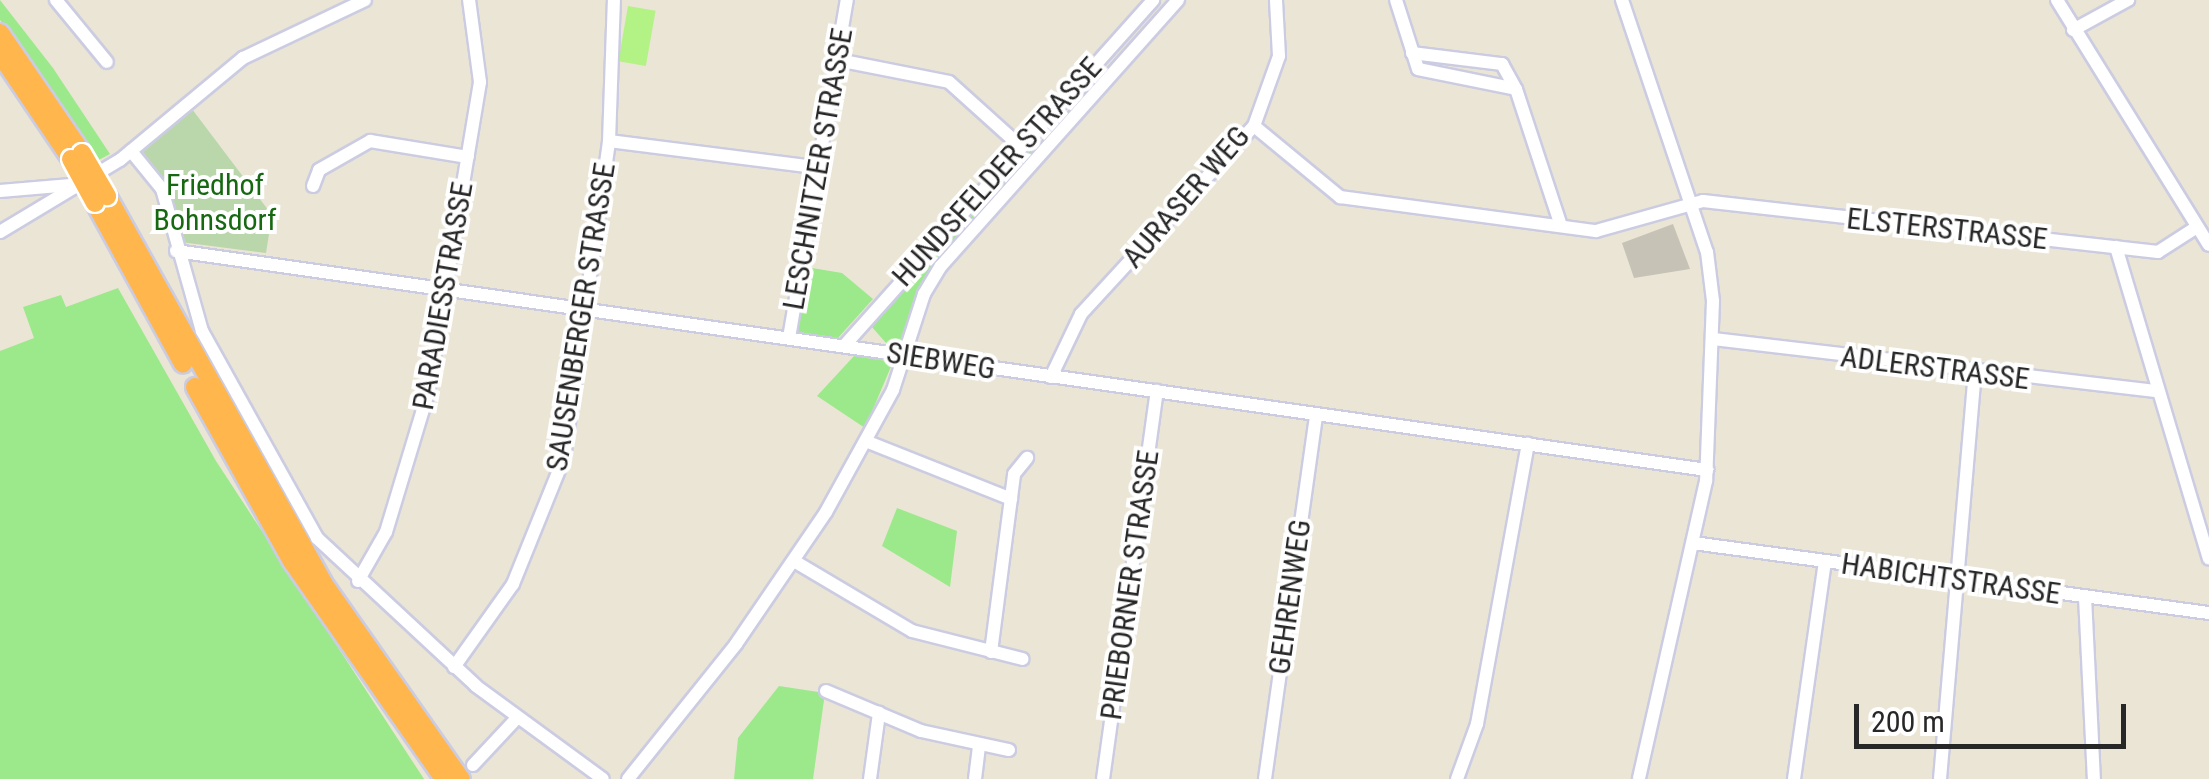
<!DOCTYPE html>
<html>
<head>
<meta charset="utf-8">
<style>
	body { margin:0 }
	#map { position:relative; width:2209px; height:779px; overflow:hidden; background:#ebe5d6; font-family:"Roboto Condensed",sans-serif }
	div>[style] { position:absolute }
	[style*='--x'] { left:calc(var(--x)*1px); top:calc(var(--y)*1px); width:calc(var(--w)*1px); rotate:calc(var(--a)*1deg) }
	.green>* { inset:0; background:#9ce98b }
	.cemetery>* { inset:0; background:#bad7ab }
	.pitch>* { inset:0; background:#b3f285; transform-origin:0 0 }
	.building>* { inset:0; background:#c6c2b6 }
	.roads { filter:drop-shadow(2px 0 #cbcce2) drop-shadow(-2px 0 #cbcce2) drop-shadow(0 2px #cbcce2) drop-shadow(0 -2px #cbcce2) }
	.minor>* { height:12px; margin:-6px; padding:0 6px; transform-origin:6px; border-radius:6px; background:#fff }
	.highway>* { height:18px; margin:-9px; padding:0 9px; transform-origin:9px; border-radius:9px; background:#ffb64d }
	.bridges { filter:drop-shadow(2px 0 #fff) drop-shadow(-2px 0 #fff) drop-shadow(0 2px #fff) drop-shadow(0 -2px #fff) }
	.highway-bridge>* { height:18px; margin:-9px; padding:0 9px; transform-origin:9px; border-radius:9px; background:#ffb64d }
	span { translate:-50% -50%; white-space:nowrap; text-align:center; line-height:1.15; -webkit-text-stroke:8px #fff; paint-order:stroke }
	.street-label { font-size:30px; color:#272727 }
	.park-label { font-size:30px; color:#166911 }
	.scale { position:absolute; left:1854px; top:704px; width:272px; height:45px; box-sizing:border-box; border:5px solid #272727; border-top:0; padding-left:12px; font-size:30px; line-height:35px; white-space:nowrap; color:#272727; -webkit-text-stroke:8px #fff; paint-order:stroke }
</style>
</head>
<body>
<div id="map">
	<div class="green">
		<i style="clip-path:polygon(0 0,53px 68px,110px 154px,97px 161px,0 20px)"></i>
		<i style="clip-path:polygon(1032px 139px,1041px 147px,945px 250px,901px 348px,887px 344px,871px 326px)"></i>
		<i style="clip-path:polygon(806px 267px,842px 273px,873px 299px,837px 339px,796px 333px)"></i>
		<i style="clip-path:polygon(118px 288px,216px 461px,424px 779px,0 779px,0 351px,34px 338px,23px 307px,61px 295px,66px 307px)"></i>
		<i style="clip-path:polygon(854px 356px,893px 362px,865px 428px,817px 396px)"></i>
		<i style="clip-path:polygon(897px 508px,957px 531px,950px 587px,882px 546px)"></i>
		<i style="clip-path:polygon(779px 686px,825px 693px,813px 779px,734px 779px,738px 738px)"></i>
	</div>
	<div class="cemetery">
		<i style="clip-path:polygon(192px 109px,272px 215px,266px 253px,180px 242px,168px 185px,143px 152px)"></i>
	</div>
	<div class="pitch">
		<i style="left:628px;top:6px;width:28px;height:56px;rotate:10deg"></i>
	</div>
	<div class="building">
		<i style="clip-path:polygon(1673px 224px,1690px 269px,1634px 278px,1622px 243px)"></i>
	</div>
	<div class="roads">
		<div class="minor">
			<i style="--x:56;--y:0;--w:80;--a:50.6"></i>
			<i style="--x:1396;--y:0;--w:72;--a:72.3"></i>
			<i style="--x:1418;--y:69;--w:100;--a:11.5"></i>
			<i style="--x:1516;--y:89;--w:144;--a:71.8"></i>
			<i style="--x:1622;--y:0;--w:266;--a:71.4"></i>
			<i style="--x:1707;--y:252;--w:49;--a:83"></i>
			<i style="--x:1713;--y:301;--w:180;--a:92.2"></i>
			<i style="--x:1706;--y:481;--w:305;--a:102.7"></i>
			<i style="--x:2057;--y:0;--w:288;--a:58.2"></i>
			<i style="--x:2073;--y:30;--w:63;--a:-28.6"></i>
			<i style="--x:1412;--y:53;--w:91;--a:7"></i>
			<i style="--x:1502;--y:64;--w:26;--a:61"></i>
			<i style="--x:838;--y:60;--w:113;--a:11.2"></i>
			<i style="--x:949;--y:82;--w:96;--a:42"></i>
			<i style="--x:1254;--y:126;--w:112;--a:39.5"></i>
			<i style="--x:1340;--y:197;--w:258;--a:7.6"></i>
			<i style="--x:1596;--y:231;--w:111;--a:-15.7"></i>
			<i style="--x:1703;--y:201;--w:458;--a:6.4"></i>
			<i style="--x:2158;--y:252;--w:46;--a:-32.7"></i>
			<i style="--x:609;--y:141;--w:207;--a:7.2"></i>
			<i style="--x:131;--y:151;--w:49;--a:50.8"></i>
			<i style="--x:162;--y:189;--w:148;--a:74.3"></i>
			<i style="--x:202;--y:331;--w:237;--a:60.9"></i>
			<i style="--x:317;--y:538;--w:217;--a:42.9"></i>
			<i style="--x:476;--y:686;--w:157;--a:36.2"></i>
			<i style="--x:313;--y:186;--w:17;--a:-69"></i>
			<i style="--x:319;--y:170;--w:59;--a:-29.6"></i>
			<i style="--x:370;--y:141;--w:99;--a:9.3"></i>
			<i style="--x:0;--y:191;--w:71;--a:-4.8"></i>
			<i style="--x:0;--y:232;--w:140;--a:-31"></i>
			<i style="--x:120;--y:160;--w:160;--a:-39.7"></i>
			<i style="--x:243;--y:58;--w:135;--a:-25.4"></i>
			<i style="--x:2116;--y:247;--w:325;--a:73.4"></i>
			<i style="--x:176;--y:251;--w:1547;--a:8.14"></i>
			<i style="--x:789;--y:338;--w:343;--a:-80.3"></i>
			<i style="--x:1713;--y:339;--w:448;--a:6.7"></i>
			<i style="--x:844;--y:346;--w:464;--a:-48.2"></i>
			<i style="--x:1051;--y:377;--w:70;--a:-64.5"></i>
			<i style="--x:1081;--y:314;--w:255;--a:-47.4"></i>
			<i style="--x:1254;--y:126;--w:74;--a:-70.3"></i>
			<i style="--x:1279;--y:56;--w:56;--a:-93.1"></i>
			<i style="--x:868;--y:442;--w:154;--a:21.7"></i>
			<i style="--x:1693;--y:543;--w:521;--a:7.73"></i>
			<i style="--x:794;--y:561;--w:137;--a:30.7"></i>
			<i style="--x:912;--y:631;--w:114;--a:14.2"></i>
			<i style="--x:358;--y:581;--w:56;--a:-60.3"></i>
			<i style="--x:386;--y:532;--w:145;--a:-73.2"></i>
			<i style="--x:428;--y:393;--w:315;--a:-80.5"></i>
			<i style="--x:480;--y:82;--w:83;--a:-97.6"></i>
			<i style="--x:2085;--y:597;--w:182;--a:87.2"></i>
			<i style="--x:991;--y:652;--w:179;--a:-82.6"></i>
			<i style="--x:1014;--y:474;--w:21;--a:-51"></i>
			<i style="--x:454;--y:667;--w:102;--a:-54.6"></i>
			<i style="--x:513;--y:584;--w:136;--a:-68"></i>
			<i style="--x:564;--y:458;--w:320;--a:-81.9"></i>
			<i style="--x:609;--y:141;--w:141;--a:-88"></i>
			<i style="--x:826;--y:691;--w:103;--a:22.8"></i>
			<i style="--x:921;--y:731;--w:90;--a:12.2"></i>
			<i style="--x:473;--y:765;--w:64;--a:-46.9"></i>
			<i style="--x:628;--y:779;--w:173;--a:-51.3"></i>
			<i style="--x:736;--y:644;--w:160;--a:-55.7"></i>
			<i style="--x:826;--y:512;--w:139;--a:-61.2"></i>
			<i style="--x:893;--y:390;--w:101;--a:-72.1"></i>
			<i style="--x:924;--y:294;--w:33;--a:-59"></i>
			<i style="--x:941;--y:266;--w:356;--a:-48.3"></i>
			<i style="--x:870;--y:779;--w:67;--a:-82.2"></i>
			<i style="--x:975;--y:779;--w:34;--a:-83"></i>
			<i style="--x:1103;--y:779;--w:392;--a:-82.1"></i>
			<i style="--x:1265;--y:779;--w:368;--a:-82"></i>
			<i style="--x:1457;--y:779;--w:59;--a:-70"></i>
			<i style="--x:1477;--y:724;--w:285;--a:-79.7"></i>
			<i style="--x:1794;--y:779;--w:220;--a:-81.9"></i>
			<i style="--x:1940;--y:779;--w:409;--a:-85.1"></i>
		</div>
		<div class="highway">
			<i style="--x:0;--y:33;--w:145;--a:55.7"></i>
			<i style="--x:0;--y:54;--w:127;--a:55.9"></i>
			<i style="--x:107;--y:196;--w:443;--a:60.8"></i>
			<i style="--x:323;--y:583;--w:240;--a:54.9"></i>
			<i style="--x:95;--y:203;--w:183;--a:61.3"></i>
			<i style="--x:195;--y:387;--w:199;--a:60.9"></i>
			<i style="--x:292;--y:561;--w:266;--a:55.1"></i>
		</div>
	</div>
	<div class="bridges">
		<div class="highway-bridge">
			<i style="--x:82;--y:153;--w:50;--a:59.8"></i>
			<i style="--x:71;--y:159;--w:50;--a:61.4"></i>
		</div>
	</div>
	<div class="street-label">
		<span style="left:818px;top:169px;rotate:-80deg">LESCHNITZER STRASSE</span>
		<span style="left:997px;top:172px;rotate:-48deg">HUNDSFELDER STRASSE</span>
		<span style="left:1186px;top:197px;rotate:-49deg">AURASER WEG</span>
		<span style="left:1947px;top:229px;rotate:6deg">ELSTERSTRASSE</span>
		<span style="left:443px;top:296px;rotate:-80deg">PARADIESSTRASSE</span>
		<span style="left:581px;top:317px;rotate:-81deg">SAUSENBERGER STRASSE</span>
		<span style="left:941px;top:361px;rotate:9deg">SIEBWEG</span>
		<span style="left:1935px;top:368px;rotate:7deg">ADLERSTRASSE</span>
		<span style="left:1951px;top:579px;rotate:8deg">HABICHTSTRASSE</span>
		<span style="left:1130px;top:585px;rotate:-82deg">PRIEBORNER STRASSE</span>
		<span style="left:1290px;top:597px;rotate:-82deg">GEHRENWEG</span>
	</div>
	<div class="park-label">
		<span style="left:215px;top:202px">Friedhof<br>Bohnsdorf</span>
	</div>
	<div class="scale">200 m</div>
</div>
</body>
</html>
